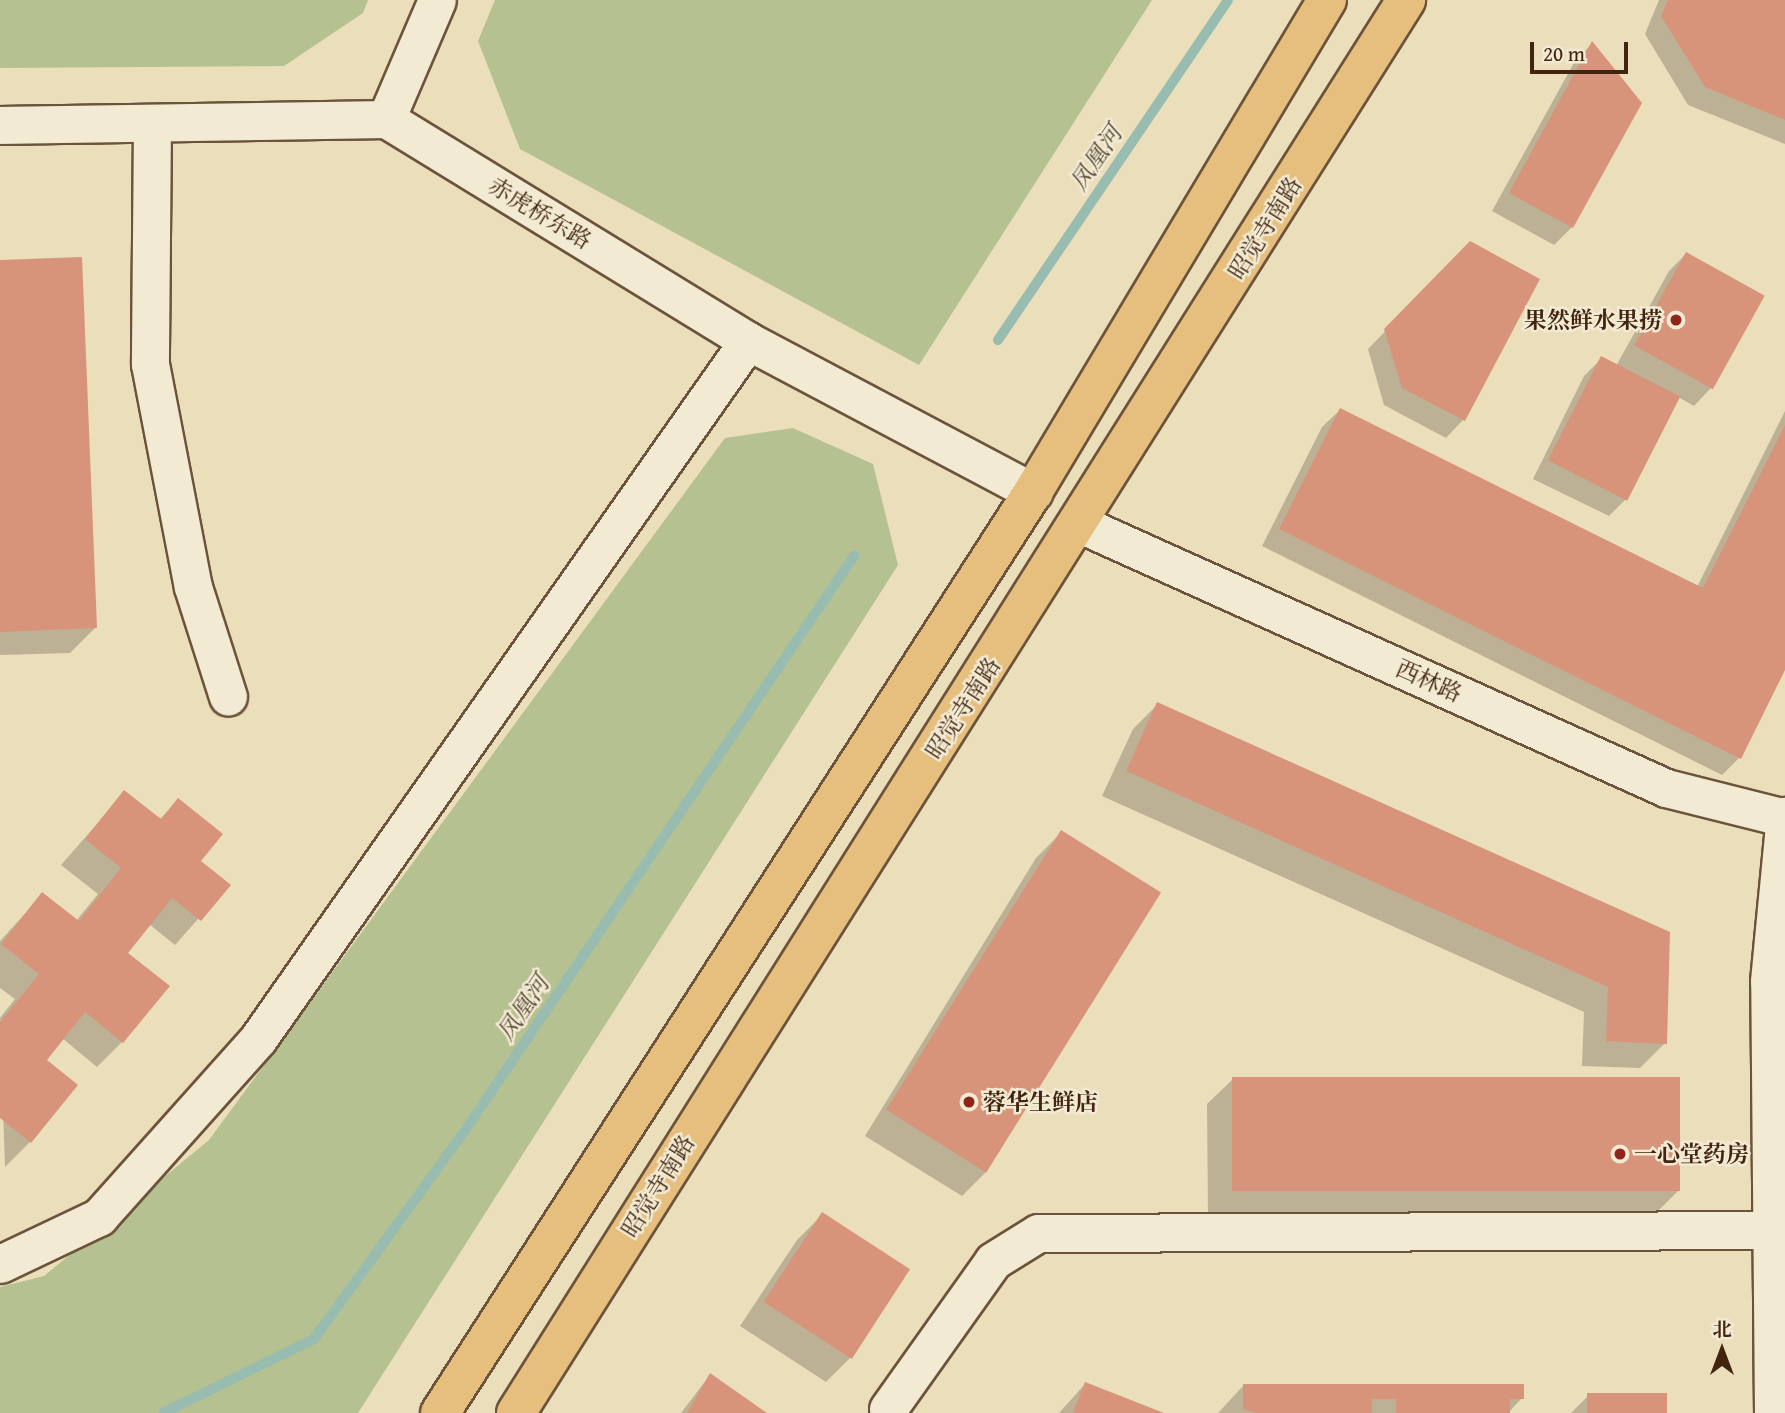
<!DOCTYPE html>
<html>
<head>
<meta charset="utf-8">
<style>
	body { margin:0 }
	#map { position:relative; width:1785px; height:1413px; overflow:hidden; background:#ebdebb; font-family:"Gentium Book Plus","Noto Serif SC",serif }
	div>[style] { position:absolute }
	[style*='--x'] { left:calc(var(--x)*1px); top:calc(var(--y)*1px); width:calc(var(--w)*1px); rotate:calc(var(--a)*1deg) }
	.green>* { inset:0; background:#b6c191 }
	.shadow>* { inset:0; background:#0003 }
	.stream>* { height:10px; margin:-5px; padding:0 5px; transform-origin:5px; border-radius:5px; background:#98bcb0 }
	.building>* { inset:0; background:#d7947a; transform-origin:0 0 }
	.roads { filter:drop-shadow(2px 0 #6c533b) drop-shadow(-2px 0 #6c533b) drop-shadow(0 2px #6c533b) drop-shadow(0 -2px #6c533b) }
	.minor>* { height:37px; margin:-18.5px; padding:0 18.5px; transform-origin:18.5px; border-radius:18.5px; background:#f2ead3 }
	.major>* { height:38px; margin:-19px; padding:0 19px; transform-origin:19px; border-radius:19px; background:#e6bf7e }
	.dots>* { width:19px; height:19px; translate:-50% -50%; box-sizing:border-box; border:4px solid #f2ead3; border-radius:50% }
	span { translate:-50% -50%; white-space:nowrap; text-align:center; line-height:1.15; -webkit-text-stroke:5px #f2ead3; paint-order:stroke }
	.street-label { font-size:23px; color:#422510 }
	.poi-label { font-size:23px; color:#422510; font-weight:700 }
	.right { translate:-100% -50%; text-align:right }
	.left { translate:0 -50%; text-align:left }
	.water-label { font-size:24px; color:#584b38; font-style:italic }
	.north { position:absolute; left:1687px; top:1315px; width:70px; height:70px; -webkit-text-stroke:5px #f2ead3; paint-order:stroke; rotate:0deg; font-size:19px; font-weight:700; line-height:28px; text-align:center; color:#422510 }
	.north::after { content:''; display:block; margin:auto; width:24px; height:32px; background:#422510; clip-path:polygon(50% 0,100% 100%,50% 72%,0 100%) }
	.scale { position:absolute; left:1530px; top:42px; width:98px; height:32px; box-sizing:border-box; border:4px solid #422510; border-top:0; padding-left:9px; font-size:21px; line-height:24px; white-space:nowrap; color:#422510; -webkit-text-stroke:5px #f2ead3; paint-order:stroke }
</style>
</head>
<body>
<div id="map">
	<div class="green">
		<i style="clip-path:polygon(0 0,368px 0,363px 13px,284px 66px,0 68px)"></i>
		<i style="clip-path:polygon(495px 0,1152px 0,919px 365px,520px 149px,478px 41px)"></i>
		<i style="clip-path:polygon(793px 428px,873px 464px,898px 565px,358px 1413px,0 1413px,0 1287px,44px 1276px,209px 1140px,725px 438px)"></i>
	</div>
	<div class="shadow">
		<i style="clip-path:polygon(1659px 0,1785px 0,1785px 144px,1688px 105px,1645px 34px)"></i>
		<i style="clip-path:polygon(1592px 44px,1572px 227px,1554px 245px,1492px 211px,1575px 61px)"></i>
		<i style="clip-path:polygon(1470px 244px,1463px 420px,1446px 438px,1384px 405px,1368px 349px)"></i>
		<i style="clip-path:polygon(1686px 254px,1762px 295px,1711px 388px,1694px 406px,1678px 397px,1626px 499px,1609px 516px,1533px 479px,1584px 376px,1601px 359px,1616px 366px,1669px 271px)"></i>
		<i style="clip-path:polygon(0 262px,95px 628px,70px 653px,0 655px)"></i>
		<i style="clip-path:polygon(1340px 410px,1697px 587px,1785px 411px,1785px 667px,1739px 758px,1722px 775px,1262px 546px,1322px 427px)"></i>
		<i style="clip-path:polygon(1158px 704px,1668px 933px,1665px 1043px,1640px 1068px,1582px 1066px,1584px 1012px,1102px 796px,1133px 729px)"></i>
		<i style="clip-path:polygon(125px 792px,159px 820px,179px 800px,199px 862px,228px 885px,175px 945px,149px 924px,126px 953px,122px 1042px,97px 1067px,62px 1038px,44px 1060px,30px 1142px,5px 1167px,0 1018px,15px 999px,0 988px,0 941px,42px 895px,76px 921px,98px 894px,61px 865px)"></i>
		<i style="clip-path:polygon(1061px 833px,1159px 892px,987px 1171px,962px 1196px,865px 1136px,1036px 858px)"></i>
		<i style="clip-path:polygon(1233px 1079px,1679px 1190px,1654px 1215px,1208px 1216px,1207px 1104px)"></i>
		<i style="clip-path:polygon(822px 1215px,908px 1270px,851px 1357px,826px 1382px,740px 1326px,797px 1240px)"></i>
		<i style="clip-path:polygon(710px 1375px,764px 1413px,681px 1413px)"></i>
		<i style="clip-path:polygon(1085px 1384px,1160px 1413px,1059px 1413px)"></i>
		<i style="clip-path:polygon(1243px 1386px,1522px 1398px,1508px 1413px,1218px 1413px)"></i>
		<i style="clip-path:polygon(1588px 1396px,1665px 1413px,1571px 1413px)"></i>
	</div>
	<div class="stream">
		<i style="--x:998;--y:340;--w:410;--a:-55.9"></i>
		<i style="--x:163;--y:1413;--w:168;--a:-26.1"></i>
		<i style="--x:314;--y:1339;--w:256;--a:-54.1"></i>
		<i style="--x:464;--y:1132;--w:696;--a:-55.9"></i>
	</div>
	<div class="building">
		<i style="clip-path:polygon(1668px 0,1785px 0,1785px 120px,1705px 87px,1661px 16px)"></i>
		<i style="clip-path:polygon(1592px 41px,1642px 103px,1573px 228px,1509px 193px)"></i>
		<i style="clip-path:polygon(1470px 241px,1540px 279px,1465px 421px,1402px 388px,1384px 329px)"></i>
		<i style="left:1686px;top:252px;width:90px;height:107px;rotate:29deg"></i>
		<i style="clip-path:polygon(82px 257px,97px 628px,0 632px,0 260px)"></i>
		<i style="left:1601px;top:356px;width:89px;height:117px;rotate:27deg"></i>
		<i style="clip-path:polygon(1340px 408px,1703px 588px,1785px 425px,1785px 670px,1741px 759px,1279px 529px)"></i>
		<i style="clip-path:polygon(1157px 702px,1670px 932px,1667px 1044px,1606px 1041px,1608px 987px,1126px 771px)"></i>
		<i style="clip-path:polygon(124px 790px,161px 819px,178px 798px,223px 834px,201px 861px,231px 885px,201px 921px,172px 898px,128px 953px,170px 986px,123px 1043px,85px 1012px,47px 1060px,78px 1085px,31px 1143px,0 1118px,0 1022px,39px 974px,1px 944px,42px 892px,79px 921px,121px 868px,85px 839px)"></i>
		<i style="left:1061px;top:830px;width:118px;height:330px;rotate:32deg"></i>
		<i style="left:1232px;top:1077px;width:448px;height:114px"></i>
		<i style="left:822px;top:1212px;width:105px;height:107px;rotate:33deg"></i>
		<i style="clip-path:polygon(710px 1373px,767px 1413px,687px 1413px)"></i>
		<i style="clip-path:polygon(1085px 1382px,1164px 1413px,1073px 1413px)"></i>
		<i style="clip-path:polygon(1243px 1384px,1524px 1384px,1524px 1399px,1510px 1399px,1510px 1413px,1396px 1413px,1396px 1399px,1372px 1399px,1372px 1413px,1256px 1413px,1243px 1409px)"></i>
		<i style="left:1667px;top:1393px;width:20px;height:80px;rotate:90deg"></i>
	</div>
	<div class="roads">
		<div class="minor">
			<i style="--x:386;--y:119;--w:129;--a:-66.8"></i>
			<i style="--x:152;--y:123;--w:241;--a:90.5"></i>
			<i style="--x:150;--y:364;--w:227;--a:79.1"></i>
			<i style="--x:193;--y:587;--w:115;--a:72.3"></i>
			<i style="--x:0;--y:125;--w:386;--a:-0.9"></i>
			<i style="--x:386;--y:119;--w:425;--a:31.5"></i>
			<i style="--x:748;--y:341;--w:323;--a:27.9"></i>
			<i style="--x:1080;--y:524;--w:643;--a:24.25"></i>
			<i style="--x:1666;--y:788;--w:123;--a:14.1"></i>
			<i style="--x:0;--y:1264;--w:110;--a:-25.4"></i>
			<i style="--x:99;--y:1217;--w:239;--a:-48.2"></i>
			<i style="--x:258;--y:1039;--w:853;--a:-54.93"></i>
			<i style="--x:888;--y:1409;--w:181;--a:-54.6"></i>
			<i style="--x:993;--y:1261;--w:53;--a:-31.9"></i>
			<i style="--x:1038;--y:1233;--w:733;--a:-0.23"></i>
			<i style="--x:1773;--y:1413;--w:432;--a:-90.5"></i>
			<i style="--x:1769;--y:981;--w:166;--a:-84.5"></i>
		</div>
		<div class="major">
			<i style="--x:440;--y:1413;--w:1095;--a:-57.22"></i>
			<i style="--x:1033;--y:492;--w:573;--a:-59.14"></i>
			<i style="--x:516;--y:1413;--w:1670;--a:-57.79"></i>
		</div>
	</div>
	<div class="dots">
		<i style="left:1676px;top:320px;background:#8f2418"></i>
		<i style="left:969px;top:1102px;background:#8f2418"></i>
		<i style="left:1620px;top:1154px;background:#8f2418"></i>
	</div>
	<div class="street-label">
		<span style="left:540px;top:213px;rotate:31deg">赤虎桥东路</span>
		<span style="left:1265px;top:228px;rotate:-58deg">昭觉寺南路</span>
		<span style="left:1429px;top:681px;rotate:24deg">西林路</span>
		<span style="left:963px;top:708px;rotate:-57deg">昭觉寺南路</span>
		<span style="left:658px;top:1186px;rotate:-58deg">昭觉寺南路</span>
	</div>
	<div class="poi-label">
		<span class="right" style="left:1662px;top:320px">果然鲜水果捞</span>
		<span class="left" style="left:983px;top:1102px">蓉华生鲜店</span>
		<span class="left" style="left:1634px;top:1154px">一心堂药房</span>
	</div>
	<div class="water-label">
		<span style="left:1096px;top:158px;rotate:-56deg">凤凰河</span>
		<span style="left:523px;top:1008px;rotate:-56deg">凤凰河</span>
	</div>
	<div class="north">北</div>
	<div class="scale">20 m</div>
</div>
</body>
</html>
